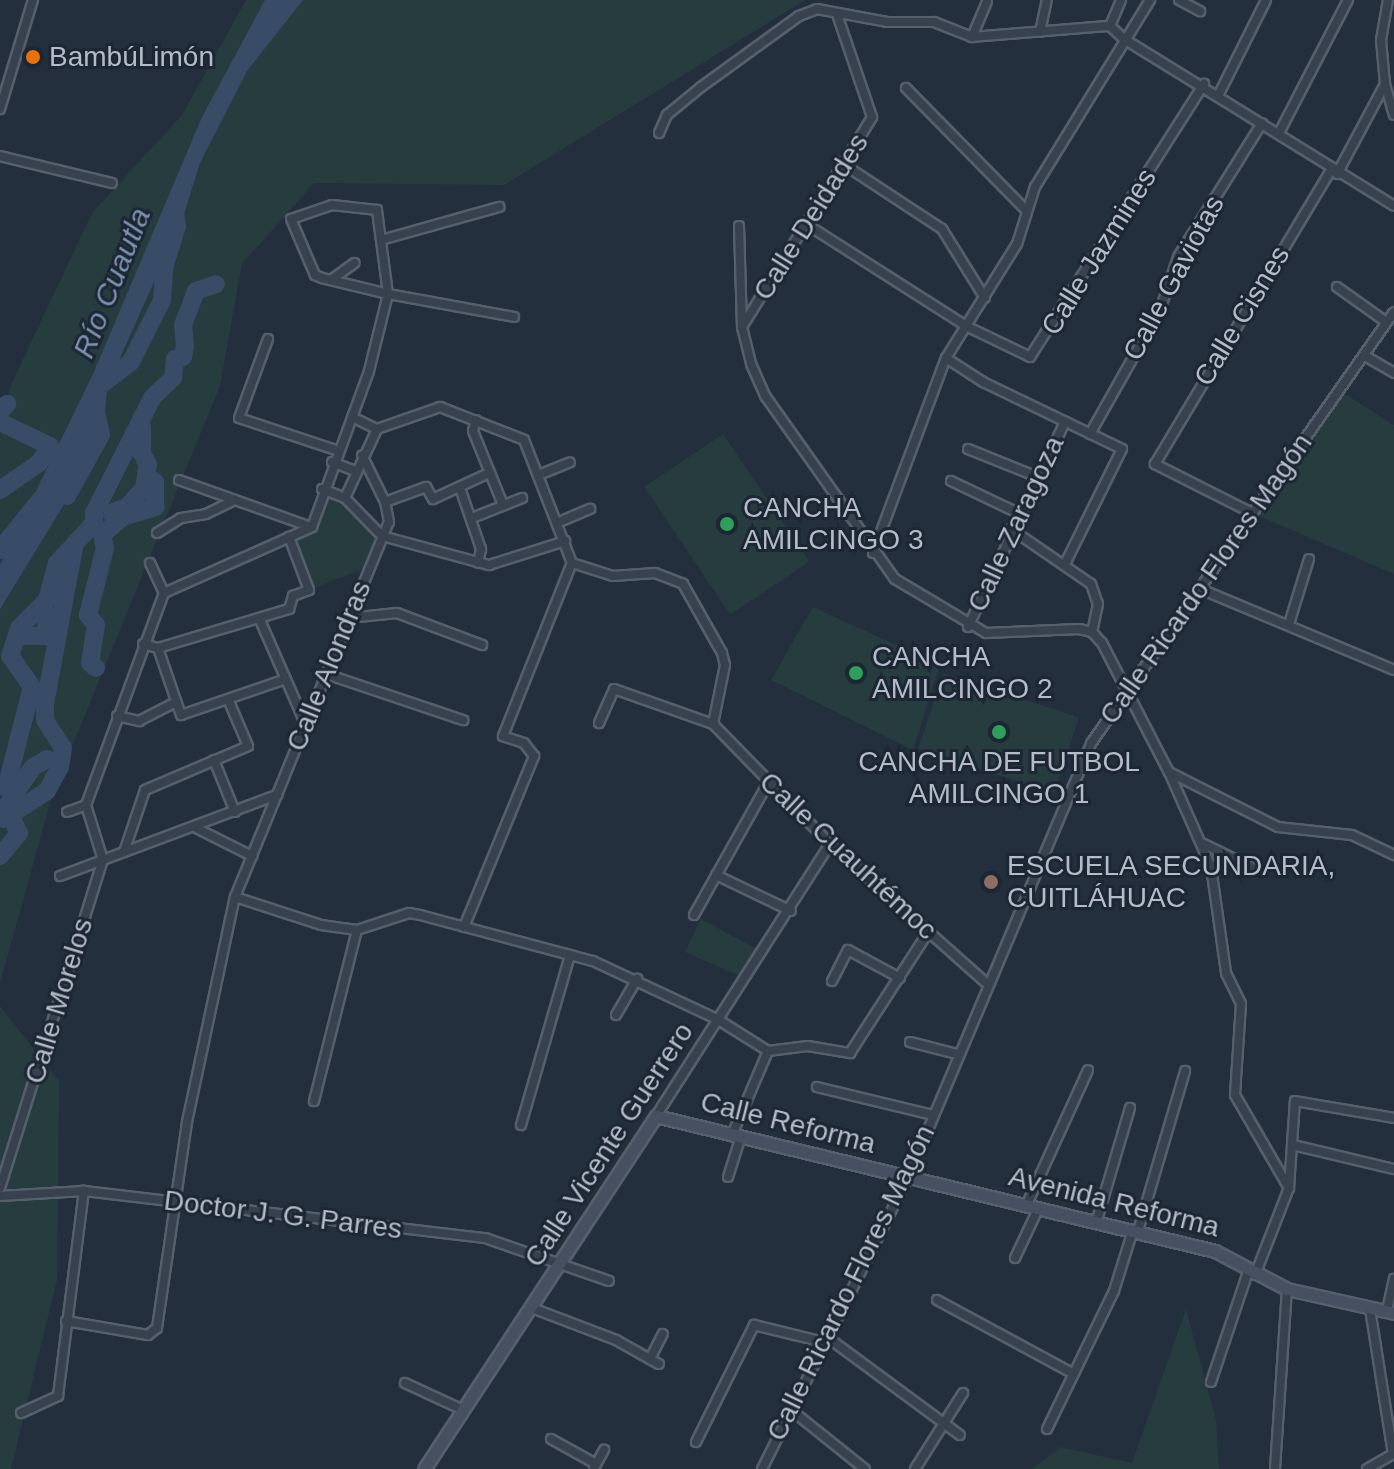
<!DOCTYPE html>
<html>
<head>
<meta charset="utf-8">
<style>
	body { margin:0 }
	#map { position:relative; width:1394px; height:1469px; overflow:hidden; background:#242f3e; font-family:Arial,sans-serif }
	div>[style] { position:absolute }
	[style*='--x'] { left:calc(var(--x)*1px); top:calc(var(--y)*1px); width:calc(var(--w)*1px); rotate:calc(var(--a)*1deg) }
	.green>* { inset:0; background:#263c3f; transform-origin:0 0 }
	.water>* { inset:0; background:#394c67 }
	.river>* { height:18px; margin:-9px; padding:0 9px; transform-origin:9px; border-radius:9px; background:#394c67 }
	.roads { filter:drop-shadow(2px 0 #565f6c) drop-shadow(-2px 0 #565f6c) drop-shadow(0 2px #565f6c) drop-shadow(0 -2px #565f6c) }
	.street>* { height:8px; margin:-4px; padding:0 4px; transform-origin:4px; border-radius:4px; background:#38414e }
	.secondary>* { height:11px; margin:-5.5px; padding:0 5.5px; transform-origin:5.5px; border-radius:5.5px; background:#465061 }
	.dots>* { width:22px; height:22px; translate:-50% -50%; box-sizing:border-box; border:4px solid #1d2633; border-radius:50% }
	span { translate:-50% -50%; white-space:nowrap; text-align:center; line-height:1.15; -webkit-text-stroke:6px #1d2633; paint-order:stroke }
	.poi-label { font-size:28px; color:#b4bcc9 }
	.left { translate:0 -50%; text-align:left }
	.street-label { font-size:28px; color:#b4bcc9 }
	.water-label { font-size:30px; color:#7c92b1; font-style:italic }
</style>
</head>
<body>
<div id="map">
	<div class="green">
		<i style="clip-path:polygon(246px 0,805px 0,504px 185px,314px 183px,242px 264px,220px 386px,53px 793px,0 983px,0 437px,10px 387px,92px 213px,182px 115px)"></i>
		<i style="clip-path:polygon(1340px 391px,1394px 425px,1394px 574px,1252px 513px)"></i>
		<i style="left:723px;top:434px;width:154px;height:95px;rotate:56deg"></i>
		<i style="clip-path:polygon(322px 489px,345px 498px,382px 536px,370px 566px,309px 590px,289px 537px,312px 527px)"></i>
		<i style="clip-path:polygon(813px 607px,940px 665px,913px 750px,771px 680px)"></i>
		<i style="left:943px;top:673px;width:143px;height:80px;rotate:18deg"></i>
		<i style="clip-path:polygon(701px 919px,764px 953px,747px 979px,685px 952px)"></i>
		<i style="clip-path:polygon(0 1006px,59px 1081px,57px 1280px,11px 1469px,0 1469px)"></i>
		<i style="clip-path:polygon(1186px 1309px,1216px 1420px,1219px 1469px,1032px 1469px,1060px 1447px,1132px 1463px)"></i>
	</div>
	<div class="water">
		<i style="clip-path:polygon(265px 0,303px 0,247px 71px,200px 163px,183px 217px,104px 394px,76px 485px,0 609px,0 565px,93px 374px,202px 117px)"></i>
	</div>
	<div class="river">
		<i style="--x:0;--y:412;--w:11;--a:-49"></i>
		<i style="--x:0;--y:422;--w:55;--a:25.6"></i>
		<i style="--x:50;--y:446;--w:20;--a:123"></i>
		<i style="--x:39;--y:463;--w:47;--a:145.3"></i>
		<i style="--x:67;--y:496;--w:70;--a:-60.9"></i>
		<i style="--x:101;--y:435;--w:25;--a:-102"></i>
		<i style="--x:96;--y:411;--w:24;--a:-85"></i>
		<i style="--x:98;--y:387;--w:41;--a:-37.1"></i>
		<i style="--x:131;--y:362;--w:69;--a:-63.4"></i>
		<i style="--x:162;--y:300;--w:32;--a:-86"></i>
		<i style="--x:164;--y:268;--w:44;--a:-72.8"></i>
		<i style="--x:177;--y:226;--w:14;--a:-98"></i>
		<i style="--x:111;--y:513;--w:17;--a:-21"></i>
		<i style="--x:127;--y:507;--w:25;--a:-48"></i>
		<i style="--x:144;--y:488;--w:24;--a:-81"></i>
		<i style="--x:148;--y:464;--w:12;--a:-121"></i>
		<i style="--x:142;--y:454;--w:27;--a:-90"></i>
		<i style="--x:0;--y:550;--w:64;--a:-51.3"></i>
		<i style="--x:17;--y:636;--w:29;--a:0"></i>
		<i style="--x:46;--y:636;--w:23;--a:-88"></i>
		<i style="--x:96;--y:668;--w:8;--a:-140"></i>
		<i style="--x:90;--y:663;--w:38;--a:-81"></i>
		<i style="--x:96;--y:625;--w:13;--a:-129"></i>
		<i style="--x:88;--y:615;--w:69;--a:-75.8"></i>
		<i style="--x:105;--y:548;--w:13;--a:-103"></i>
		<i style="--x:102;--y:535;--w:28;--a:-41"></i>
		<i style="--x:123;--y:517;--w:34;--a:-17"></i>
		<i style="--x:155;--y:507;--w:25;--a:-90"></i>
		<i style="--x:155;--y:482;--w:9;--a:-144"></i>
		<i style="--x:6;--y:788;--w:104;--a:-75.6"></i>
		<i style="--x:32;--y:687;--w:38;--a:-125"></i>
		<i style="--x:10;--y:656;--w:29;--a:-72"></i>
		<i style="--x:19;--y:628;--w:40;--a:-45"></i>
		<i style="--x:47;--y:600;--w:38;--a:-75"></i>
		<i style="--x:57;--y:563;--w:54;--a:-47.2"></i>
		<i style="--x:94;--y:523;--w:10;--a:-90"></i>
		<i style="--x:94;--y:513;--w:129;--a:-63.2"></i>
		<i style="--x:152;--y:398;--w:29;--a:-44"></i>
		<i style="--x:173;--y:378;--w:19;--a:-84"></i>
		<i style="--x:175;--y:359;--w:8;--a:-14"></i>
		<i style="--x:183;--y:357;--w:11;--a:-80"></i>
		<i style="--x:185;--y:346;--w:21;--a:-95"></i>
		<i style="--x:183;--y:325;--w:36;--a:-69"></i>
		<i style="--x:196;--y:291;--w:21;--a:-19"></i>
		<i style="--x:4;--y:819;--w:51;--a:-33.1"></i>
		<i style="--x:47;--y:791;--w:27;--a:-62"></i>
		<i style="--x:60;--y:767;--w:19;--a:-81"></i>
		<i style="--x:63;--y:748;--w:33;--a:-123"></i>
		<i style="--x:45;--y:720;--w:16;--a:-90"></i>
		<i style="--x:45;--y:704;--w:160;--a:-79.5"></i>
		<i style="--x:0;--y:856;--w:30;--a:-50"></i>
		<i style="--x:19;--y:833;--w:29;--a:-117"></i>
		<i style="--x:6;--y:807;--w:48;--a:-56"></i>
		<i style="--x:33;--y:767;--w:16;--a:-30"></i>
	</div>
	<div class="roads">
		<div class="street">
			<i style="--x:1179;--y:0;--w:24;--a:28"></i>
			<i style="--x:1110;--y:26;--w:19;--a:43"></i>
			<i style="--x:1124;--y:39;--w:317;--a:31.7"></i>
			<i style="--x:1110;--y:26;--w:28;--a:-67"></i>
			<i style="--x:1040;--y:32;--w:33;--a:-78"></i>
			<i style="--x:972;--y:37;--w:38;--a:-67"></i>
			<i style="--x:1385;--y:84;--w:32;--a:74"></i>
			<i style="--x:906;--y:88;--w:171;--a:45.5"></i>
			<i style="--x:1219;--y:94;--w:105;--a:-63.4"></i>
			<i style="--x:0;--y:109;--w:114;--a:-73.2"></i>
			<i style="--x:659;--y:133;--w:20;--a:-66"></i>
			<i style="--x:667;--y:115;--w:44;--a:-39.5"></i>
			<i style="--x:701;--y:87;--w:121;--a:-35.9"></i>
			<i style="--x:799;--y:16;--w:19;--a:-21"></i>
			<i style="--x:817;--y:9;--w:71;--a:10.5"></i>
			<i style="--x:887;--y:22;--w:47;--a:0"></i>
			<i style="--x:934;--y:22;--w:41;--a:21.5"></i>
			<i style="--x:972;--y:37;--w:138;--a:-4.6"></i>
			<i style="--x:1279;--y:133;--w:150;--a:-62.6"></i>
			<i style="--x:0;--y:156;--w:115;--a:13.6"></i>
			<i style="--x:840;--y:162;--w:122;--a:33.3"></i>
			<i style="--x:942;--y:229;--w:81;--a:58.1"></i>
			<i style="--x:1337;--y:174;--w:102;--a:-61.9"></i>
			<i style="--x:1385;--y:84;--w:44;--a:-95.2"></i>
			<i style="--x:1381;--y:40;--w:41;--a:-80.1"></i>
			<i style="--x:806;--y:224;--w:190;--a:32.5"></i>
			<i style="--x:966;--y:326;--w:71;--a:25.8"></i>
			<i style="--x:1030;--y:357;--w:324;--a:-57.5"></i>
			<i style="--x:739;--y:226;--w:101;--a:88.3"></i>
			<i style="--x:742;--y:327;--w:38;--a:76"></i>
			<i style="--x:751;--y:364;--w:36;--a:66"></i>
			<i style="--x:766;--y:397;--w:223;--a:54.7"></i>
			<i style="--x:895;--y:579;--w:106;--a:30.7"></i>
			<i style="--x:986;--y:633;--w:93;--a:-2.5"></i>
			<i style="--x:1079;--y:629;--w:13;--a:13"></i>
			<i style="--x:1092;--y:632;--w:15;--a:48"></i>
			<i style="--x:1102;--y:643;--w:145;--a:62.6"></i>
			<i style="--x:1169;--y:772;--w:104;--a:66.1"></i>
			<i style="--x:1211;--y:867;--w:107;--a:81.9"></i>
			<i style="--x:1226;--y:973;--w:34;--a:64"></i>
			<i style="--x:1241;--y:1004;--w:91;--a:93.8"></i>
			<i style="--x:1235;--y:1095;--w:108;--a:59.9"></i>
			<i style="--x:381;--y:240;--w:123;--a:-15.6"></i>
			<i style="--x:331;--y:280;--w:29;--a:-36"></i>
			<i style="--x:1337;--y:287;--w:60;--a:35.5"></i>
			<i style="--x:742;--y:327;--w:247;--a:-58.2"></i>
			<i style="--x:872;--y:117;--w:109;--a:-108.8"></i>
			<i style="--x:268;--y:339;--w:84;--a:110.2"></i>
			<i style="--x:239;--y:418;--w:102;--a:18.3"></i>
			<i style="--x:1365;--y:356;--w:34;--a:30"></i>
			<i style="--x:946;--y:358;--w:44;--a:33"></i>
			<i style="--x:983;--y:382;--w:154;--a:25.7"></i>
			<i style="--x:1122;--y:449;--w:126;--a:116.4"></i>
			<i style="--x:352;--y:417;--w:28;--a:26"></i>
			<i style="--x:377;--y:429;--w:67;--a:-19.2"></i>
			<i style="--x:440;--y:407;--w:90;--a:21.4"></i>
			<i style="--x:524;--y:440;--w:132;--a:68.7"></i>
			<i style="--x:476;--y:420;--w:11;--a:105"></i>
			<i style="--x:473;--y:431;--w:80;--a:67.9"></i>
			<i style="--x:1090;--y:434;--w:142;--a:-60.6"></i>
			<i style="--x:1160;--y:310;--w:56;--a:-71.2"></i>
			<i style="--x:1178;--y:257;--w:158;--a:-57.9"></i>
			<i style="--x:968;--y:449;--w:72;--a:21.9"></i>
			<i style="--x:332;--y:462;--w:25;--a:21"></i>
			<i style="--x:541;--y:474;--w:31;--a:-22"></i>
			<i style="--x:179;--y:480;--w:140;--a:19.6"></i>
			<i style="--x:951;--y:481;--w:74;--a:25.5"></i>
			<i style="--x:460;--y:488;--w:65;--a:71"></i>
			<i style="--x:481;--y:549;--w:14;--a:102"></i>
			<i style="--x:322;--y:489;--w:25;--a:21"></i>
			<i style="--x:345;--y:498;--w:53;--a:45.8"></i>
			<i style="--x:382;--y:536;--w:111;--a:15.2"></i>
			<i style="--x:489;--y:565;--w:80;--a:-17.5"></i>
			<i style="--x:345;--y:498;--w:76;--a:-65.1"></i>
			<i style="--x:385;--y:502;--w:44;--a:-20.1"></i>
			<i style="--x:426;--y:487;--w:14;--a:60"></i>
			<i style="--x:433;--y:499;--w:62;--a:-24.9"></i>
			<i style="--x:1252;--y:513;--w:109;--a:-153.2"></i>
			<i style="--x:1155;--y:464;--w:343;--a:-59.1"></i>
			<i style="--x:472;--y:518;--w:54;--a:-21.8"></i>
			<i style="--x:559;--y:522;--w:34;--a:-23"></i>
			<i style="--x:312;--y:527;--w:166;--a:-69.9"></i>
			<i style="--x:369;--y:371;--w:79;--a:-76.1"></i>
			<i style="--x:388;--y:294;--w:85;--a:-97.5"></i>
			<i style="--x:377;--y:210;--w:45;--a:-173.7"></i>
			<i style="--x:332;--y:205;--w:43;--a:161.1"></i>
			<i style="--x:291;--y:219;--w:61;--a:66.8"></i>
			<i style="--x:315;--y:275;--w:8;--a:23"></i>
			<i style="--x:322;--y:278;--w:68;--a:13.6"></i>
			<i style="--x:388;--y:294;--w:128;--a:10.3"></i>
			<i style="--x:1011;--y:529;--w:97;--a:34.5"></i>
			<i style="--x:1091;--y:584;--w:21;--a:71"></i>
			<i style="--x:1098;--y:604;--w:29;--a:102"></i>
			<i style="--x:157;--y:533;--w:28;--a:-32"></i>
			<i style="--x:181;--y:518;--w:25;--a:-9"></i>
			<i style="--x:206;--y:514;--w:32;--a:-26"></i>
			<i style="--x:873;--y:553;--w:208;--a:-69.5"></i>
			<i style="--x:946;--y:358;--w:134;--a:-58.1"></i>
			<i style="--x:1017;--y:244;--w:60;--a:-72.5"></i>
			<i style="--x:1035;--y:187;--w:220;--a:-58.4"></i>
			<i style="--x:150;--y:563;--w:33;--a:65"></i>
			<i style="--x:572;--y:563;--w:43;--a:17.6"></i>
			<i style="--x:613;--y:576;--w:42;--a:-4.1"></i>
			<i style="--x:655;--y:573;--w:30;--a:21"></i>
			<i style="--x:683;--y:584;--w:79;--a:60.5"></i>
			<i style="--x:722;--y:653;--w:12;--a:76"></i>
			<i style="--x:725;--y:665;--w:60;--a:101.5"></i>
			<i style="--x:1198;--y:588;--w:212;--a:22.7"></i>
			<i style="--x:349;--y:618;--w:48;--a:-5.9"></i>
			<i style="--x:397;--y:613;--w:91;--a:20.6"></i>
			<i style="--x:260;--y:620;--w:112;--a:66.4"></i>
			<i style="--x:1289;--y:624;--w:68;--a:-72.9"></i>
			<i style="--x:968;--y:627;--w:227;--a:-64.7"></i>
			<i style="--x:143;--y:644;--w:16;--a:15"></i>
			<i style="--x:158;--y:648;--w:137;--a:-16.6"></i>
			<i style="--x:289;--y:609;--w:14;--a:-73"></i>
			<i style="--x:293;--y:596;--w:17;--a:-21"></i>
			<i style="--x:309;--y:590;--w:57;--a:-110.7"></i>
			<i style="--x:158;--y:648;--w:71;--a:71.1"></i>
			<i style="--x:181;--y:715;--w:111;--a:-18.9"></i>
			<i style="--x:326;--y:674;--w:145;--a:18.6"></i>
			<i style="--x:117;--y:716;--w:23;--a:13"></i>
			<i style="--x:139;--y:721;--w:42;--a:-27.2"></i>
			<i style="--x:599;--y:723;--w:37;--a:-66"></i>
			<i style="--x:614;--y:689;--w:105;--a:19.5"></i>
			<i style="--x:713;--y:724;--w:168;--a:45.7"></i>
			<i style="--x:830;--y:844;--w:210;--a:41.7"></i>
			<i style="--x:214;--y:760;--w:56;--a:68"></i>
			<i style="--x:1169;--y:772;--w:122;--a:26.8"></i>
			<i style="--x:1278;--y:827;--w:74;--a:6.2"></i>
			<i style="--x:1352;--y:835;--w:47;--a:25.5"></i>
			<i style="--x:67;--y:812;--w:20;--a:-20"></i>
			<i style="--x:196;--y:828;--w:63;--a:26.6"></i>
			<i style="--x:1204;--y:844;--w:57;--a:26.1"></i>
			<i style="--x:124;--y:852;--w:65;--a:-71.3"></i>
			<i style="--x:145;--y:790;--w:112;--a:-23.1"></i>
			<i style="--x:248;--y:746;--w:51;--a:-113.1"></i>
			<i style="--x:103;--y:860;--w:58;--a:-107.2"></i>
			<i style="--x:86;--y:805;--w:226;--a:-69.8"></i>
			<i style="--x:164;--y:593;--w:162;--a:-24"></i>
			<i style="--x:716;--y:875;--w:83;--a:25.6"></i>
			<i style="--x:60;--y:876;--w:232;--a:-20.5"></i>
			<i style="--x:235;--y:897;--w:90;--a:18"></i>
			<i style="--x:321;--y:925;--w:36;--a:8"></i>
			<i style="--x:357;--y:930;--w:55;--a:-18.1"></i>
			<i style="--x:409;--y:913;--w:11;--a:10"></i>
			<i style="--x:420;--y:915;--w:179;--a:14.9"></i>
			<i style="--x:593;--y:961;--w:137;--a:25.1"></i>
			<i style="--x:717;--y:1019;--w:60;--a:32.1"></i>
			<i style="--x:768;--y:1051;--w:40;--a:-7.1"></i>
			<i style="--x:808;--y:1046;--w:43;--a:9.5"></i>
			<i style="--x:850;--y:1053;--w:145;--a:-57.1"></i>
			<i style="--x:694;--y:915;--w:151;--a:-60.7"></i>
			<i style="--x:464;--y:927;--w:185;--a:-67.7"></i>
			<i style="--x:534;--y:756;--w:16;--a:-128"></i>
			<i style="--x:524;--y:743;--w:22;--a:-162"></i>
			<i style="--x:503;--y:736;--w:186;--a:-68.3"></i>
			<i style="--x:832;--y:981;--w:35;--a:-63"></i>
			<i style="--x:848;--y:950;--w:59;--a:28.3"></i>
			<i style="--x:616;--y:1015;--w:42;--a:-59.7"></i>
			<i style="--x:910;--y:1042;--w:49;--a:14.3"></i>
			<i style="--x:817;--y:1087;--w:119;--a:13.6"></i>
			<i style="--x:314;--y:1101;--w:176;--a:-75.9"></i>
			<i style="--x:656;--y:1116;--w:323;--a:-57.4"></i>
			<i style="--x:521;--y:1125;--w:177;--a:-73.9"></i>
			<i style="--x:732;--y:1135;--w:91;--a:-66.8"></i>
			<i style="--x:1293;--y:1145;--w:104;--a:13.4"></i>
			<i style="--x:728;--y:1177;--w:43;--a:-72.4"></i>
			<i style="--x:0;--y:1188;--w:344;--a:-72.6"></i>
			<i style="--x:0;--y:1196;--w:84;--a:-3.4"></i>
			<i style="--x:84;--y:1191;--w:404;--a:6.7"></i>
			<i style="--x:485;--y:1238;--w:131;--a:19.1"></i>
			<i style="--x:1027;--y:1204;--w:147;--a:-65.5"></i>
			<i style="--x:1097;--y:1220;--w:117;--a:-73.6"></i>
			<i style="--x:1138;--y:1231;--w:167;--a:-73.6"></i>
			<i style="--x:1015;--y:1258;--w:56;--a:-64.8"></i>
			<i style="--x:1255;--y:1275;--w:93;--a:-68.7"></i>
			<i style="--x:1289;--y:1188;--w:87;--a:-86.1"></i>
			<i style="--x:1295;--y:1101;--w:100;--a:9.7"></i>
			<i style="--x:937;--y:1300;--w:153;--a:28.4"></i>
			<i style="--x:532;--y:1308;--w:90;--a:20.9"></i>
			<i style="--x:616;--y:1340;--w:49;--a:29.2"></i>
			<i style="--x:1387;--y:1311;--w:33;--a:-78"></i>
			<i style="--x:66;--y:1321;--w:83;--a:9.7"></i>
			<i style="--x:148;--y:1335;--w:11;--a:-38"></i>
			<i style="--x:157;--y:1328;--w:208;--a:-81.7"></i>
			<i style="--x:187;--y:1122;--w:230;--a:-78"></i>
			<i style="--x:235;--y:897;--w:405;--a:-67.7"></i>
			<i style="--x:389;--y:522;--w:20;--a:-101"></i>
			<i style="--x:385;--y:502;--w:52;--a:-116.1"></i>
			<i style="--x:827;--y:1337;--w:165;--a:36.4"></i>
			<i style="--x:650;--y:1359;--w:28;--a:-63"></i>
			<i style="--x:1211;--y:1382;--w:119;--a:-71.4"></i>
			<i style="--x:405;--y:1383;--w:64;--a:25"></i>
			<i style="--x:790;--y:1409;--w:96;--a:38.7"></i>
			<i style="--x:21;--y:1413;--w:41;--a:-24.7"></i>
			<i style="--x:58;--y:1396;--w:207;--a:-82.8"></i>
			<i style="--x:1047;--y:1429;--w:153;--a:-64.1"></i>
			<i style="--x:1114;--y:1291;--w:64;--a:-72.7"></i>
			<i style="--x:551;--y:1439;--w:51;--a:29.1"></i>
			<i style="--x:696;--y:1442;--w:131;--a:-63.6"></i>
			<i style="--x:754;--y:1325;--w:72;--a:13.7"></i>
			<i style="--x:594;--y:1468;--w:21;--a:-61"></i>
			<i style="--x:762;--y:1469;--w:326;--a:-63.4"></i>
			<i style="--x:908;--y:1177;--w:472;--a:-67.1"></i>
			<i style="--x:1092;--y:742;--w:525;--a:-54.92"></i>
			<i style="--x:915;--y:1469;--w:90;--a:-57.7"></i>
			<i style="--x:1275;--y:1469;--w:180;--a:-86.2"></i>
			<i style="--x:1367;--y:1469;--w:30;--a:-30"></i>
			<i style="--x:1393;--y:1454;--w:147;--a:-99"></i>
		</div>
		<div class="secondary">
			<i style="--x:424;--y:1469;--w:422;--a:-56.7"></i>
			<i style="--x:656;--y:1116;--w:575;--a:13.58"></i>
			<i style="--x:1215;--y:1251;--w:81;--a:27.8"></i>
			<i style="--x:1287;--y:1289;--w:110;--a:12.6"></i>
		</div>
	</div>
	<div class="dots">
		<i style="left:33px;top:57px;background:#e8710a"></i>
		<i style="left:727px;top:524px;background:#2e9e5b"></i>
		<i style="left:856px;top:673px;background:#2e9e5b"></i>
		<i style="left:999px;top:732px;background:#2e9e5b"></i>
		<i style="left:991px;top:882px;background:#8d6e63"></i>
	</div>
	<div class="poi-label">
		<span class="left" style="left:49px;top:57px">BambúLimón</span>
		<span class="left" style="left:743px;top:524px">CANCHA<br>AMILCINGO 3</span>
		<span class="left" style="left:872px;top:673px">CANCHA<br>AMILCINGO 2</span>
		<span style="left:999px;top:778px">CANCHA DE FUTBOL<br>AMILCINGO 1</span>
		<span class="left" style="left:1007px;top:882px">ESCUELA SECUNDARIA,<br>CUITLÁHUAC</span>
	</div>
	<div class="street-label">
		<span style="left:811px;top:217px;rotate:-58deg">Calle Deidades</span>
		<span style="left:1099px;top:252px;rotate:-58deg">Calle Jazmines</span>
		<span style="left:1174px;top:278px;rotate:-62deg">Calle Gaviotas</span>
		<span style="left:1242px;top:316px;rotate:-59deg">Calle Cisnes</span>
		<span style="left:1016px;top:524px;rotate:-65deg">Calle Zaragoza</span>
		<span style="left:1206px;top:579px;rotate:-55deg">Calle Ricardo Flores Magón</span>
		<span style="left:329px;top:666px;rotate:-68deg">Calle Alondras</span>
		<span style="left:848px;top:856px;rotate:43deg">Calle Cuauhtémoc</span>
		<span style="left:59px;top:1001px;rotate:-73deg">Calle Morelos</span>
		<span style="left:788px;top:1123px;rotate:14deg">Calle Reforma</span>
		<span style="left:609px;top:1145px;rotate:-57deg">Calle Vicente Guerrero</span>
		<span style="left:1114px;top:1202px;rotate:14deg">Avenida Reforma</span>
		<span style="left:283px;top:1215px;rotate:7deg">Doctor J. G. Parres</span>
		<span style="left:851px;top:1283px;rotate:-64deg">Calle Ricardo Flores Magón</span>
	</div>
	<div class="water-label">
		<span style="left:112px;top:283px;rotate:-68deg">Río Cuautla</span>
	</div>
</div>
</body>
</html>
